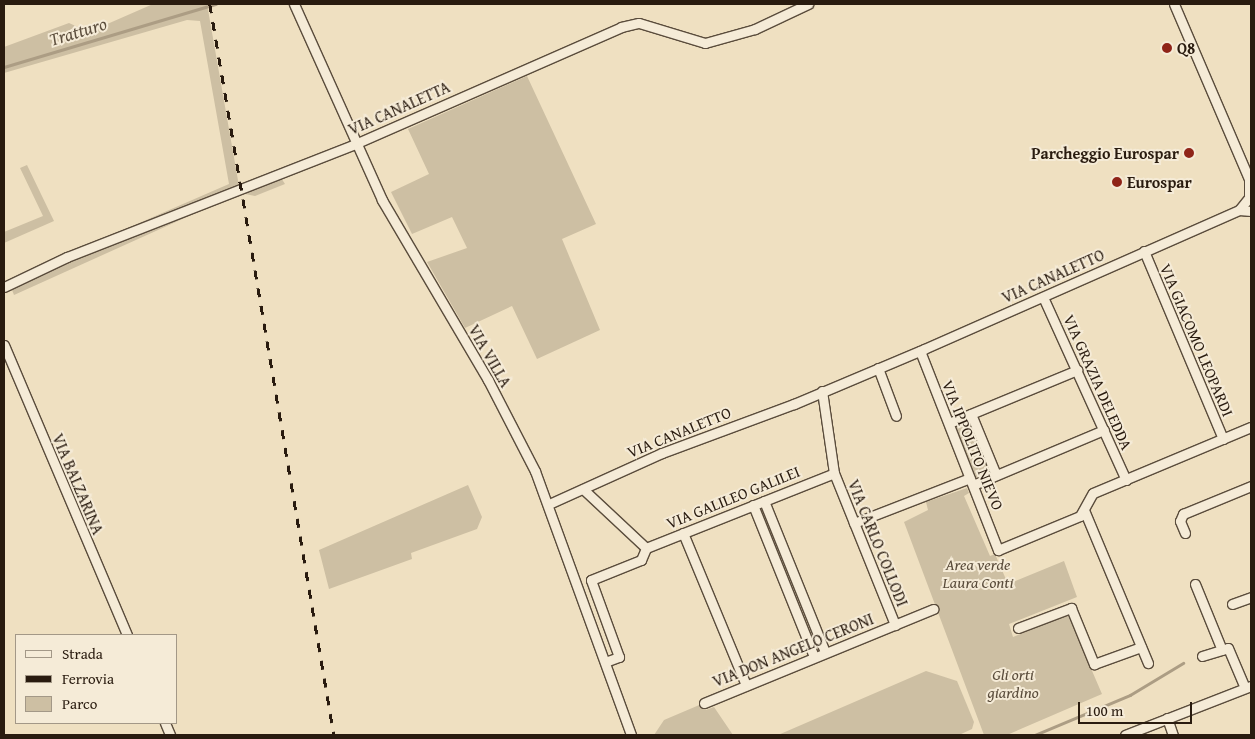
<!DOCTYPE html>
<html>
<head>
<meta charset="utf-8">
<style>
	body { margin:0 }
	#map { position:relative; width:1255px; height:739px; overflow:hidden; background:#efe0c1; font-family:"Gentium Book Plus",serif }
	div>[style] { position:absolute }
	[style*='--x'] { left:calc(var(--x)*1px); top:calc(var(--y)*1px); width:calc(var(--w)*1px); rotate:calc(var(--a)*1deg) }
	.green>* { inset:0; background:#cdbfa3; transform-origin:0 0 }
	.stream>* { height:2.5px; margin:-1.25px; padding:0 1.25px; transform-origin:1.25px; border-radius:1.25px; background:#ac9d84 }
	.roads { filter:drop-shadow(1px 0 #5a4c3c) drop-shadow(-1px 0 #5a4c3c) drop-shadow(0 1px #5a4c3c) drop-shadow(0 -1px #5a4c3c) }
	.minor>* { height:9px; margin:-4.5px; padding:0 4.5px; transform-origin:4.5px; border-radius:4.5px; background:#f5ebd7 }
	.rail>* { height:2.5px; margin-top:-1.25px; transform-origin:0; background:repeating-linear-gradient(90deg,#291b0f 0 9px,transparent 0 18px) }
	.dots>* { width:14px; height:14px; translate:-50% -50%; box-sizing:border-box; border:2px solid #f5ebd7; border-radius:50% }
	span { translate:-50% -50%; white-space:nowrap; text-align:center; line-height:1.15; -webkit-text-stroke:4px #f5ebd7; paint-order:stroke }
	.poi-label { font-size:16px; color:#291b0f; font-weight:700 }
	.left { translate:0 -50%; text-align:left }
	.right { translate:-100% -50%; text-align:right }
	.street-label { font-size:16px; color:#291b0f }
	.park-label { font-size:16px; color:#5a4c3b; font-style:italic }
	.water-label { font-size:18px; color:#5d4f3e; font-style:italic }
	.frame { position:absolute; inset:0; border:5px solid #291b0f; pointer-events:none }
	.legend { position:absolute; left:15px; top:634px; width:162px; height:90px; box-sizing:border-box; background:#f5ebd7; border:1px solid #a39887; margin:0; padding:6px 9px; list-style:none; font-size:15px; color:#291b0f }
	.legend li { display:flex; align-items:center; gap:10px; height:25px }
	.legend b { width:25px; border:1px solid #a39887 }
	.scale { position:absolute; left:1078px; top:702px; width:114px; height:22px; box-sizing:border-box; border:2px solid #291b0f; border-top:0; padding-left:6px; font-size:15px; line-height:18px; white-space:nowrap; color:#291b0f; -webkit-text-stroke:4px #f5ebd7; paint-order:stroke }
</style>
</head>
<body>
<div id="map">
	<div class="green">
		<i style="clip-path:polygon(153px 4px,207px 4px,239px 186px,276px 170px,285px 184px,255px 196px,240px 193px,14px 295px,8px 280px,229px 184px,200px 21px,187px 20px,4px 73px,4px 47px,69px 23px,89px 32px)"></i>
		<i style="clip-path:polygon(527px 76px,596px 224px,562px 239px,600px 330px,537px 359px,512px 306px,465px 328px,427px 262px,467px 248px,452px 217px,412px 234px,391px 192px,429px 174px,408px 129px)"></i>
		<i style="clip-path:polygon(27px 165px,54px 221px,4px 243px,4px 232px,43px 216px,20px 168px)"></i>
		<i style="left:970px;top:417px;width:62px;height:18px;rotate:67deg"></i>
		<i style="clip-path:polygon(468px 485px,482px 517px,477px 529px,411px 553px,412px 559px,329px 589px,319px 550px)"></i>
		<i style="clip-path:polygon(967px 488px,969px 493px,964px 496px,990px 556px,995px 554px,1008px 584px,1064px 561px,1077px 597px,1009px 624px,1013px 637px,1068px 615px,1102px 694px,1007px 735px,984px 735px,904px 522px,928px 510px,926px 502px)"></i>
		<i style="clip-path:polygon(926px 671px,957px 681px,974px 722px,972px 729px,959px 735px,778px 735px)"></i>
		<i style="clip-path:polygon(704px 703px,706px 710px,714px 707px,733px 735px,654px 735px,664px 720px)"></i>
	</div>
	<div class="stream">
		<i style="--x:4;--y:67;--w:221;--a:-16.6"></i>
		<i style="--x:1035;--y:735;--w:103;--a:-22.8"></i>
		<i style="--x:1130;--y:695;--w:62;--a:-31.1"></i>
	</div>
	<div class="roads">
		<div class="minor">
			<i style="--x:294;--y:4;--w:215;--a:65.8"></i>
			<i style="--x:382;--y:200;--w:209;--a:59.5"></i>
			<i style="--x:488;--y:380;--w:102;--a:62.7"></i>
			<i style="--x:535;--y:471;--w:281;--a:70"></i>
			<i style="--x:1174;--y:4;--w:190;--a:66.8"></i>
			<i style="--x:1249;--y:179;--w:16;--a:90"></i>
			<i style="--x:1239;--y:210;--w:12;--a:5"></i>
			<i style="--x:1144;--y:251;--w:204;--a:67.2"></i>
			<i style="--x:4;--y:287;--w:70;--a:-25.5"></i>
			<i style="--x:67;--y:257;--w:309;--a:-21.4"></i>
			<i style="--x:355;--y:144;--w:291;--a:-23.7"></i>
			<i style="--x:621;--y:27;--w:18;--a:-13"></i>
			<i style="--x:639;--y:23;--w:69;--a:16.9"></i>
			<i style="--x:705;--y:43;--w:52;--a:-15.6"></i>
			<i style="--x:755;--y:29;--w:59;--a:-25.3"></i>
			<i style="--x:1043;--y:297;--w:201;--a:65.6"></i>
			<i style="--x:4;--y:345;--w:315;--a:67"></i>
			<i style="--x:920;--y:351;--w:214;--a:68.6"></i>
			<i style="--x:998;--y:550;--w:89;--a:-22.5"></i>
			<i style="--x:1080;--y:516;--w:26;--a:-61"></i>
			<i style="--x:1093;--y:493;--w:171;--a:-22.7"></i>
			<i style="--x:878;--y:368;--w:51;--a:69.4"></i>
			<i style="--x:822;--y:391;--w:83;--a:81.7"></i>
			<i style="--x:834;--y:473;--w:164;--a:68.1"></i>
			<i style="--x:971;--y:414;--w:66;--a:67.7"></i>
			<i style="--x:949;--y:423;--w:139;--a:-22.5"></i>
			<i style="--x:973;--y:485;--w:142;--a:-22.8"></i>
			<i style="--x:583;--y:489;--w:86;--a:43.1"></i>
			<i style="--x:646;--y:548;--w:202;--a:-21.7"></i>
			<i style="--x:764;--y:501;--w:163;--a:68"></i>
			<i style="--x:549;--y:504;--w:124;--a:-24.3"></i>
			<i style="--x:662;--y:453;--w:141;--a:-20.4"></i>
			<i style="--x:794;--y:404;--w:141;--a:-22.9"></i>
			<i style="--x:924;--y:349;--w:344;--a:-23.8"></i>
			<i style="--x:1239;--y:210;--w:14;--a:-51"></i>
			<i style="--x:753;--y:505;--w:164;--a:68.1"></i>
			<i style="--x:1084;--y:510;--w:166;--a:67.3"></i>
			<i style="--x:854;--y:523;--w:124;--a:-21.2"></i>
			<i style="--x:683;--y:533;--w:165;--a:67.5"></i>
			<i style="--x:1185;--y:533;--w:13;--a:-113"></i>
			<i style="--x:1180;--y:521;--w:8;--a:-67"></i>
			<i style="--x:1183;--y:514;--w:74;--a:-22.4"></i>
			<i style="--x:1195;--y:584;--w:71;--a:67.8"></i>
			<i style="--x:1232;--y:604;--w:20;--a:-20"></i>
			<i style="--x:1018;--y:628;--w:57;--a:-20.7"></i>
			<i style="--x:1071;--y:608;--w:61;--a:67.7"></i>
			<i style="--x:1094;--y:664;--w:50;--a:-19.9"></i>
			<i style="--x:1202;--y:656;--w:27;--a:-17"></i>
			<i style="--x:1228;--y:648;--w:43;--a:67"></i>
			<i style="--x:605;--y:662;--w:15;--a:-20"></i>
			<i style="--x:619;--y:657;--w:82;--a:-110"></i>
			<i style="--x:591;--y:580;--w:54;--a:-21.8"></i>
			<i style="--x:641;--y:560;--w:13;--a:-67"></i>
			<i style="--x:704;--y:703;--w:248;--a:-22.3"></i>
			<i style="--x:1167;--y:718;--w:18;--a:71"></i>
			<i style="--x:165;--y:723;--w:13;--a:67"></i>
			<i style="--x:1125;--y:735;--w:135;--a:-21.3"></i>
		</div>
	</div>
	<div class="rail">
		<i style="--x:210;--y:4;--w:741;--a:80.37"></i>
	</div>
	<div class="dots">
		<i style="left:1167px;top:48px;background:#8f2418"></i>
		<i style="left:1189px;top:153px;background:#8f2418"></i>
		<i style="left:1117px;top:182px;background:#8f2418"></i>
	</div>
	<div class="poi-label">
		<span class="left" style="left:1177px;top:48px">Q8</span>
		<span class="right" style="left:1179px;top:153px">Parcheggio Eurospar</span>
		<span class="left" style="left:1127px;top:182px">Eurospar</span>
	</div>
	<div class="street-label">
		<span style="left:399px;top:108px;rotate:-24deg">VIA CANALETTA</span>
		<span style="left:1053px;top:276px;rotate:-24deg">VIA CANALETTO</span>
		<span style="left:1197px;top:340px;rotate:67deg">VIA GIACOMO LEOPARDI</span>
		<span style="left:490px;top:356px;rotate:60deg">VIA VILLA</span>
		<span style="left:1098px;top:382px;rotate:66deg">VIA GRAZIA DELEDDA</span>
		<span style="left:679px;top:432px;rotate:-22deg">VIA CANALETTO</span>
		<span style="left:973px;top:445px;rotate:68deg">VIA IPPOLITO NIEVO</span>
		<span style="left:78px;top:484px;rotate:67deg">VIA BALZARINA</span>
		<span style="left:733px;top:497px;rotate:-22deg">VIA GALILEO GALILEI</span>
		<span style="left:878px;top:543px;rotate:68deg">VIA CARLO COLLODI</span>
		<span style="left:793px;top:650px;rotate:-22deg">VIA DON ANGELO CERONI</span>
	</div>
	<div class="park-label">
		<span style="left:978px;top:573px">Area verde<br>Laura Conti</span>
		<span style="left:1013px;top:683px">Gli orti<br>giardino</span>
	</div>
	<div class="water-label">
		<span style="left:78px;top:32px;rotate:-17deg">Tratturo</span>
	</div>
	<div class="frame"></div>
	<ul class="legend">
	<li><b style="height:6px;background:#f5ebd7"></b>Strada</li>
	<li><b style="height:6px;background:#291b0f"></b>Ferrovia</li>
	<li><b style="height:14px;background:#cdbfa3"></b>Parco</li>
	</ul>
	<div class="scale">100 m</div>
</div>
</body>
</html>
